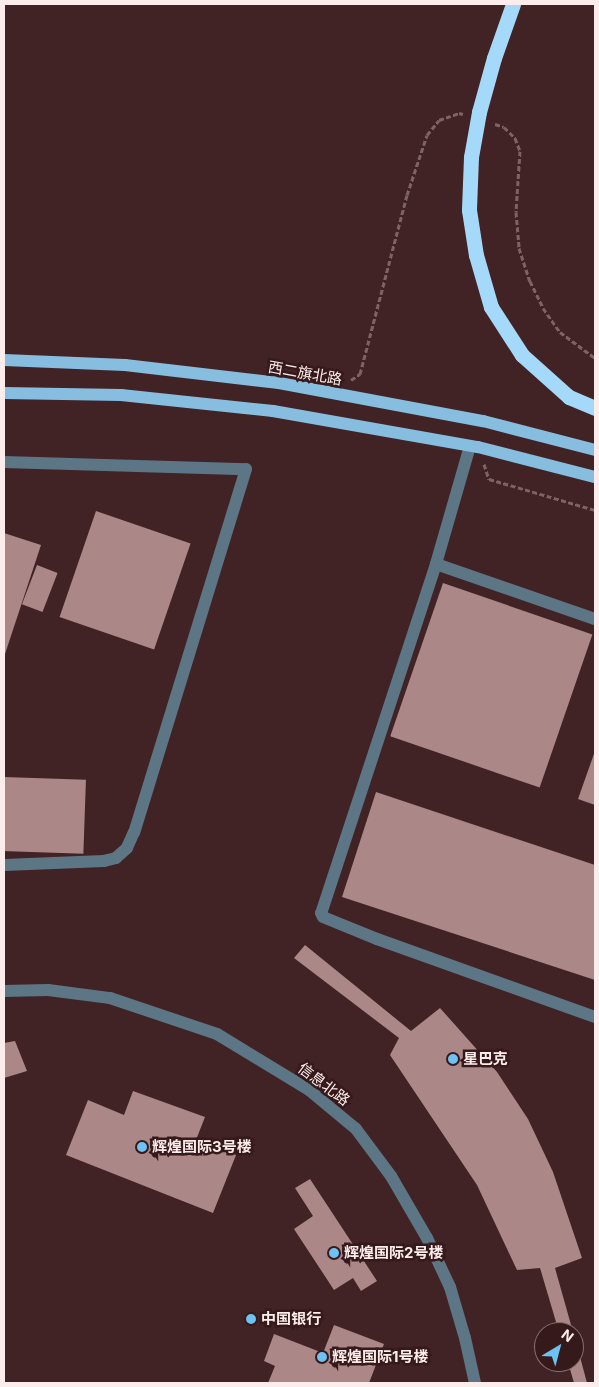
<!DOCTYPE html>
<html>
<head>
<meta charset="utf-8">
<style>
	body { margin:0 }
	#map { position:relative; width:599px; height:1387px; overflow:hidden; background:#412325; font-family:Inter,"Noto Sans SC",sans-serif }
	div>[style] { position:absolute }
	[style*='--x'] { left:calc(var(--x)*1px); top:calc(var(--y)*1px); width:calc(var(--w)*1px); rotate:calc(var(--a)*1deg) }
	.building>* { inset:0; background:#ac8787; transform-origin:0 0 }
	.path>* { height:3px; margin-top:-1.5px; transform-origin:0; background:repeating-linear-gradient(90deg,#7d6364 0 5px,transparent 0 7.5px) }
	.minor>* { height:12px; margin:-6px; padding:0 6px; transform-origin:6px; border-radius:6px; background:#5c7686 }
	.major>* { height:12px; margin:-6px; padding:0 6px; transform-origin:6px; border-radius:6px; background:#87bee0 }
	.highway>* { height:15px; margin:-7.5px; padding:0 7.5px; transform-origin:7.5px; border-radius:7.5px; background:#a4d9f9 }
	.highway-bridge>* { height:15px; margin:-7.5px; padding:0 7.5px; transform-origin:7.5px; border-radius:7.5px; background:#a4d9f9 }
	.dots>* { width:14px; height:14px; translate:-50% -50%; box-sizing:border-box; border:2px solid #361a1b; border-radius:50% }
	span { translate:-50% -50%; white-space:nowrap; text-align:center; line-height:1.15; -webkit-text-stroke:5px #361a1b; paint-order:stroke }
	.street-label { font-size:15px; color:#fdecec }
	.poi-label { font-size:15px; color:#fdecec; font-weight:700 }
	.left { translate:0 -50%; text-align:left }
	.frame { position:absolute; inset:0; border:5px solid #fdecec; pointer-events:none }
	.north { position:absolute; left:534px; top:1322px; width:50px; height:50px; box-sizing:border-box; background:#361a1b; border:1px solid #866e6f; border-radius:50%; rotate:37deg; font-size:14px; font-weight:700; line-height:20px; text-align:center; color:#fdecec }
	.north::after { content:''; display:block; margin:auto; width:18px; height:22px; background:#6dc2f3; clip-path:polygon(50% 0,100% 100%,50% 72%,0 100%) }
</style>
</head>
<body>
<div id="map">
	<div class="building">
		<i style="left:96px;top:511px;width:100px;height:112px;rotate:19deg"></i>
		<i style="clip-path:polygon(4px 533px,41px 545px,5px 654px,4px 654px)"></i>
		<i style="left:37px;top:565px;width:22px;height:42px;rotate:21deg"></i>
		<i style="left:443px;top:583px;width:158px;height:162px;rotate:19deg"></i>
		<i style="clip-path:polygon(595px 751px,595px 805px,578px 799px)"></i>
		<i style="left:4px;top:777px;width:82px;height:74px;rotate:2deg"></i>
		<i style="clip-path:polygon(376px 792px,595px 865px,595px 980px,342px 897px)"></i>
		<i style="clip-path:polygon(305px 945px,411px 1031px,440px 1008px,497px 1072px,528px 1119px,553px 1172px,582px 1258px,555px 1268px,573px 1332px,559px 1332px,540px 1268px,517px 1270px,477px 1185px,390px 1055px,399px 1038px,294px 958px)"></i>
		<i style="clip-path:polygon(15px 1041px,27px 1071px,4px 1078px,4px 1043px)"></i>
		<i style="clip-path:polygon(133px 1091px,205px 1117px,196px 1140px,236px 1155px,213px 1213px,66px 1155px,88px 1100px,124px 1115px)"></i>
		<i style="clip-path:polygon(310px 1179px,377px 1281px,361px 1291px,353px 1278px,334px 1290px,294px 1229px,313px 1216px,295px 1188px)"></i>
		<i style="clip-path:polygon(334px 1325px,384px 1344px,369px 1383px,268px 1383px,275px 1366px,264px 1361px,274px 1334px,323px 1353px)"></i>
		<i style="clip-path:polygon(574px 1338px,575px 1338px,587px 1383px,574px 1383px,568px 1362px,574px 1362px)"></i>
	</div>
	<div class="path">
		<i style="--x:495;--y:124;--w:9;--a:18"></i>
		<i style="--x:504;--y:127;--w:16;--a:45"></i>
		<i style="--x:515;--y:138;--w:14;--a:69"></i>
		<i style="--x:520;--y:151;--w:61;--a:93.8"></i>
		<i style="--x:516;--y:212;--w:36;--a:85"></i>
		<i style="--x:519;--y:248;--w:35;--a:72"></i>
		<i style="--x:530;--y:281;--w:30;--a:64"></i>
		<i style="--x:543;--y:308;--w:29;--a:55"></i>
		<i style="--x:560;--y:332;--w:44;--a:36.6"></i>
		<i style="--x:351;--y:380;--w:11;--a:-34"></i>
		<i style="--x:360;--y:374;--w:185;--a:-75.3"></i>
		<i style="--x:407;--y:195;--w:63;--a:-71.6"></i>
		<i style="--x:427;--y:135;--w:19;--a:-51"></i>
		<i style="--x:439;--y:120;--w:21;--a:-19"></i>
		<i style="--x:459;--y:113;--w:4;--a:14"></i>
		<i style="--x:484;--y:464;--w:16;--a:72"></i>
		<i style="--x:489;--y:479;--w:110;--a:16.3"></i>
	</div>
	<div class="minor">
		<i style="--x:470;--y:446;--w:123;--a:106.1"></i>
		<i style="--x:436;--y:564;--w:367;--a:108.2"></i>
		<i style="--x:321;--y:913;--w:4;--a:63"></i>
		<i style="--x:323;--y:917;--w:58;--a:22.2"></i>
		<i style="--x:377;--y:939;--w:232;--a:19.7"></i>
		<i style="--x:4;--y:462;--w:242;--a:1.7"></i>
		<i style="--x:246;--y:469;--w:380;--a:107.1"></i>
		<i style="--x:134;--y:832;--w:17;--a:114"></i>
		<i style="--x:127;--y:848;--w:15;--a:138"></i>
		<i style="--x:116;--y:858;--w:12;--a:166"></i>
		<i style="--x:104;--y:861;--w:100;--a:177.7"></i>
		<i style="--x:436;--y:564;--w:168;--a:19.1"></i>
		<i style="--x:4;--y:991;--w:44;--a:-1.3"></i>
		<i style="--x:48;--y:990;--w:63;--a:7.4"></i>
		<i style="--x:110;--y:998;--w:113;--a:18.6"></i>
		<i style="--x:217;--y:1034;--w:108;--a:31.3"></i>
		<i style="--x:309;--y:1090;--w:61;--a:39.7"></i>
		<i style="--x:356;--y:1129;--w:59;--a:53.3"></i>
		<i style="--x:391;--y:1176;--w:72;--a:59.9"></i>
		<i style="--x:427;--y:1238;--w:54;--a:64.9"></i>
		<i style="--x:450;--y:1287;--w:53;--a:73.6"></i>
		<i style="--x:465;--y:1338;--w:46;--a:77.5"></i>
	</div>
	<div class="major">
		<i style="--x:4;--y:360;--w:121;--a:2.4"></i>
		<i style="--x:125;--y:365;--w:155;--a:6.7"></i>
		<i style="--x:279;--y:383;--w:208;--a:10.6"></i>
		<i style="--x:483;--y:421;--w:116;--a:14.5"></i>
		<i style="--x:4;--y:393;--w:117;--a:1"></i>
		<i style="--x:121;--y:395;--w:153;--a:6"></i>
		<i style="--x:273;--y:411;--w:208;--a:10"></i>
		<i style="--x:478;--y:447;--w:121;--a:14.4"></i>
	</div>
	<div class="highway">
		<i style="--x:479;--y:112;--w:56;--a:-74.5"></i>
		<i style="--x:494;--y:58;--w:57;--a:-70.6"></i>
		<i style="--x:471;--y:157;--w:53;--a:92.2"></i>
		<i style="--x:469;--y:210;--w:46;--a:81.2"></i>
		<i style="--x:476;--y:255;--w:54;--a:73.9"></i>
		<i style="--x:491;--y:307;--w:57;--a:57.1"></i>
		<i style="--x:522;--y:355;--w:63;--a:41.8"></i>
		<i style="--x:569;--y:397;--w:28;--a:23"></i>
	</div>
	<div class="highway-bridge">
		<i style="--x:471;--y:157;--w:46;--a:-79.9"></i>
	</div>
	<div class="dots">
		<i style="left:453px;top:1059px;background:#6dc2f3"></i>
		<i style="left:142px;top:1147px;background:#6dc2f3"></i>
		<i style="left:334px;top:1253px;background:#6dc2f3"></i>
		<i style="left:251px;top:1319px;background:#6dc2f3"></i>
		<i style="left:322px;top:1357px;background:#6dc2f3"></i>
	</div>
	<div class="street-label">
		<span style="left:305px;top:373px;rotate:10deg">西二旗北路</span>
		<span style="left:324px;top:1084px;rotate:37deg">信息北路</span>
	</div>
	<div class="poi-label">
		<span class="left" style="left:463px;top:1059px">星巴克</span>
		<span class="left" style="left:152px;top:1147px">辉煌国际3号楼</span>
		<span class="left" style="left:344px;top:1253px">辉煌国际2号楼</span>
		<span class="left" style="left:261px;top:1319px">中国银行</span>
		<span class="left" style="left:332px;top:1357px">辉煌国际1号楼</span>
	</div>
	<div class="frame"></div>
	<div class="north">N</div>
</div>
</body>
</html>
